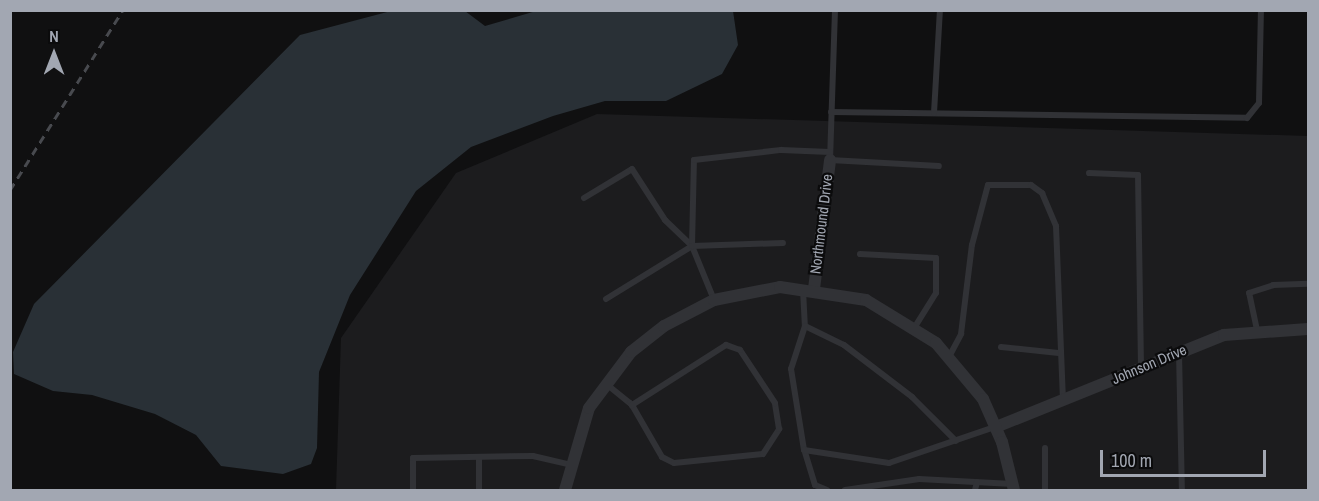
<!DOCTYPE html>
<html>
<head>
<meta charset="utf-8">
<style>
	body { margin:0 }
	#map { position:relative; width:1319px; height:501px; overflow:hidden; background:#101011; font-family:"Archivo Narrow",sans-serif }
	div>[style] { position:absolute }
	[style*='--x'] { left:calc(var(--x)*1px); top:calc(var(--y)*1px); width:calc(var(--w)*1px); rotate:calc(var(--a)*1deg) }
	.built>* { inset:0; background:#1c1c1e }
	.water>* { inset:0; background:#293036 }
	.service>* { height:6px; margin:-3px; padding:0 3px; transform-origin:3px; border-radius:3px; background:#313236 }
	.minor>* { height:12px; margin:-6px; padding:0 6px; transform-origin:6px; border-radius:6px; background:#313236 }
	.rail>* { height:3px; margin-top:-1.5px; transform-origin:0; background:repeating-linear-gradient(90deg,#484a4f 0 8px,transparent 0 14px) }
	span { translate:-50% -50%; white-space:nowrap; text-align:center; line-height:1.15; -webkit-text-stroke:4.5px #0b0b0c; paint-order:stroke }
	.street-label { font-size:15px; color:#a2a7b2 }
	.frame { position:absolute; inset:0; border:12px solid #a2a7b2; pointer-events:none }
	.north { position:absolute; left:24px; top:24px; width:60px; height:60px; -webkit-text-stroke:4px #0b0b0c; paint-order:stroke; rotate:0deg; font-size:16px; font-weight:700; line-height:24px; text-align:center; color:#a2a7b2 }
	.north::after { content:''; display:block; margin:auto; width:21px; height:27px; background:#a2a7b2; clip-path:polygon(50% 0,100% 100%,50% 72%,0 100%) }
	.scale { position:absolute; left:1100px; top:450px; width:166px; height:27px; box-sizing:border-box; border:3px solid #a2a7b2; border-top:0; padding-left:8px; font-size:18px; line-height:21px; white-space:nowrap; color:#a2a7b2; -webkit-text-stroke:4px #0b0b0c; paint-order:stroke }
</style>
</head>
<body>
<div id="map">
	<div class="built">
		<i style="clip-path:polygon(597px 114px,1308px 136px,1308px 490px,336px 490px,341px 338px,456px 173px)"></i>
	</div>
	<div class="water">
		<i style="clip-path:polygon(391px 11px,465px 11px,485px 26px,536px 11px,733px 11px,738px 45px,722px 74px,666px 101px,605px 101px,553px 116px,471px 147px,416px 191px,350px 295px,319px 372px,317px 448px,311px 464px,283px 474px,221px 466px,196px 435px,155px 414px,92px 395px,53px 391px,14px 374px,13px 352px,34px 304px,300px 35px)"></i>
	</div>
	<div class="service">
		<i style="--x:835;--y:10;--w:150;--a:91.9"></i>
		<i style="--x:830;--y:160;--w:109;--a:3.2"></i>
		<i style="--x:831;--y:112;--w:416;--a:0.8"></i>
		<i style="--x:1247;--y:118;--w:19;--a:-51"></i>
		<i style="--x:1259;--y:103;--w:93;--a:-88.8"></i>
		<i style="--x:934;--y:113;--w:103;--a:-86.7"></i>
		<i style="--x:1089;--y:173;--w:49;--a:2.3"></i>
		<i style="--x:1138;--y:175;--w:192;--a:89.1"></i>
		<i style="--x:584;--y:198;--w:56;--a:-31.1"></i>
		<i style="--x:632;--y:169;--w:61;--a:57.1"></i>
		<i style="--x:665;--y:220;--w:37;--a:44"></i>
		<i style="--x:692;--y:246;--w:58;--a:67.8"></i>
		<i style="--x:692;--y:246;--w:86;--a:-88.7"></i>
		<i style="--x:694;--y:160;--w:88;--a:-6.6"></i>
		<i style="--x:781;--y:150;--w:49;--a:2.3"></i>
		<i style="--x:860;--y:254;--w:76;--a:3"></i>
		<i style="--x:936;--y:258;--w:35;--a:90"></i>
		<i style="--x:936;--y:293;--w:39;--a:122"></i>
		<i style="--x:803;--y:290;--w:36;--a:87"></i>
		<i style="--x:805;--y:326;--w:43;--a:26"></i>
		<i style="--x:844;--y:345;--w:86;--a:37.4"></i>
		<i style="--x:912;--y:397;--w:62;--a:45"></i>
		<i style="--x:606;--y:299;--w:101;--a:-31.6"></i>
		<i style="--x:692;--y:246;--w:91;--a:-1.9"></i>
		<i style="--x:1257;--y:330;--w:38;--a:-102"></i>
		<i style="--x:1249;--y:293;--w:25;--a:-18"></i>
		<i style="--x:1273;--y:285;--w:35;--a:-2"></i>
		<i style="--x:1001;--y:347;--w:58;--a:5.9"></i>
		<i style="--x:1179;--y:352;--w:138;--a:88.8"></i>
		<i style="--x:950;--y:355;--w:24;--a:-62"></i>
		<i style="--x:961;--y:334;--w:90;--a:-83"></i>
		<i style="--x:972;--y:245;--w:62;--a:-75.1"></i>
		<i style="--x:988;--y:185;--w:43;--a:0"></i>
		<i style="--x:1031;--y:185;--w:14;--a:36"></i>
		<i style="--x:1042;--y:193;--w:36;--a:67"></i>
		<i style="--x:1056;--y:226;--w:174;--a:87.7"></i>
		<i style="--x:605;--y:383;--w:32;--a:39"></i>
		<i style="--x:630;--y:403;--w:3;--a:45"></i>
		<i style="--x:632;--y:405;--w:60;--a:60"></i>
		<i style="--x:662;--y:457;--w:13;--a:27"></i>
		<i style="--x:674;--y:463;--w:89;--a:-5.8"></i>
		<i style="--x:763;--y:454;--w:30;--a:-57"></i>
		<i style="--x:779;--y:429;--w:26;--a:-99"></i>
		<i style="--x:775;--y:403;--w:64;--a:-123.4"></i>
		<i style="--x:740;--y:350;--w:15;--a:-160"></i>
		<i style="--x:726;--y:345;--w:112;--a:147.4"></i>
		<i style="--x:1045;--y:448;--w:42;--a:90"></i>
		<i style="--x:804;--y:450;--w:82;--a:-99.1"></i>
		<i style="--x:791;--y:369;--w:45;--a:-72"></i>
		<i style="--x:479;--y:457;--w:33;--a:90"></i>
		<i style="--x:413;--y:490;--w:32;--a:-90"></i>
		<i style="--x:413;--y:458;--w:120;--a:-1"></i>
		<i style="--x:533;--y:456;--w:37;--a:13"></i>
		<i style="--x:827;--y:490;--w:13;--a:-157"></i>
		<i style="--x:815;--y:485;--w:37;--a:-107"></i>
		<i style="--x:804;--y:450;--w:86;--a:8.7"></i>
		<i style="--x:889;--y:463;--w:112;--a:-18.8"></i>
		<i style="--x:845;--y:490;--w:75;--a:-8.5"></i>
		<i style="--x:919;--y:479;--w:94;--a:3"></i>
		<i style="--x:975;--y:490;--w:8;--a:-76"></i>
	</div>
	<div class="minor">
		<i style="--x:814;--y:289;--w:130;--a:-82.9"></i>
		<i style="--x:996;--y:427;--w:246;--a:-22"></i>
		<i style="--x:1224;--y:335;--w:84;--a:-4.1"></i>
		<i style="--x:565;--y:490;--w:85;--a:-73.7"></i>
		<i style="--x:589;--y:408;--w:70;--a:-53.1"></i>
		<i style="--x:631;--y:352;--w:42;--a:-38.2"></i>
		<i style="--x:664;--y:326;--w:56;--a:-27.5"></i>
		<i style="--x:714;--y:300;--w:67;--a:-11.1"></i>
		<i style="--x:780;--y:287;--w:87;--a:8.6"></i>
		<i style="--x:866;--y:300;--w:82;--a:31.6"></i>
		<i style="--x:936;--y:343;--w:73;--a:50"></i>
		<i style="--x:983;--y:399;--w:47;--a:66.2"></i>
		<i style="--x:1002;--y:442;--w:49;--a:76"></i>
	</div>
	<div class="rail">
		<i style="--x:10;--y:190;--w:213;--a:-57.9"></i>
	</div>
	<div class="street-label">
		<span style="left:821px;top:224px;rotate:-83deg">Northmound Drive</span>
		<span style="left:1149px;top:364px;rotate:-23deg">Johnson Drive</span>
	</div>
	<div class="frame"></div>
	<div class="north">N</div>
	<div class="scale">100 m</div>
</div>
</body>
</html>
